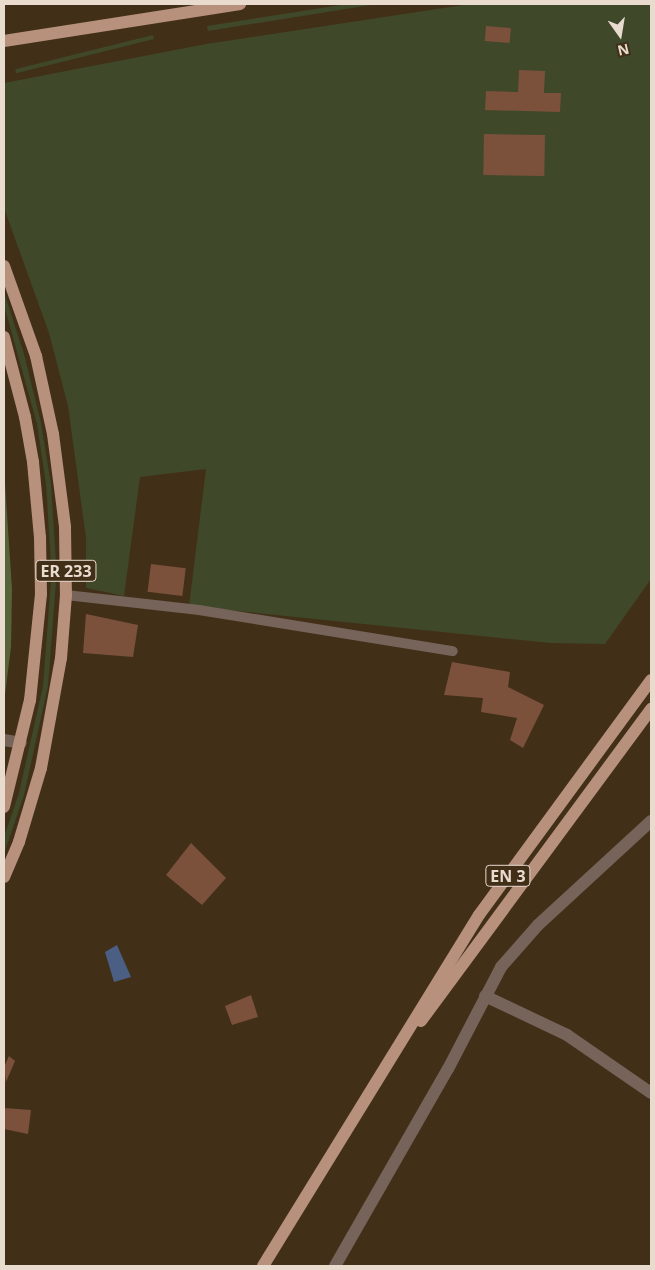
<!DOCTYPE html>
<html>
<head>
<meta charset="utf-8">
<style>
	body { margin:0 }
	#map { position:relative; width:655px; height:1270px; overflow:hidden; background:#422f18; font-family:"Noto Sans",sans-serif }
	div>[style] { position:absolute }
	[style*='--x'] { left:calc(var(--x)*1px); top:calc(var(--y)*1px); width:calc(var(--w)*1px); rotate:calc(var(--a)*1deg) }
	.green>* { inset:0; background:#3f4828; transform-origin:0 0 }
	.forest>* { inset:0; background:#576439 }
	.water>* { inset:0; background:#4b5f84 }
	.building>* { inset:0; background:#7b513c; transform-origin:0 0 }
	.lane>* { height:10px; margin:-5px; padding:0 5px; transform-origin:5px; border-radius:5px; background:#766359 }
	.street>* { height:12px; margin:-6px; padding:0 6px; transform-origin:6px; border-radius:6px; background:#766359 }
	.primary>* { height:12px; margin:-6px; padding:0 6px; transform-origin:6px; border-radius:6px; background:#b8917d }
	span { translate:-50% -50%; white-space:nowrap; text-align:center; line-height:1.15; -webkit-text-stroke:4px #422f18; paint-order:stroke }
	.shield-label span { padding:1px 4px; background:#422f18; border:1px solid; border-radius:4px; -webkit-text-stroke-width:0 }
	.shield-label { font-size:16px; color:#e9dccf; font-weight:700 }
	.frame { position:absolute; inset:0; border:5px solid #e9dccf; pointer-events:none }
	.north { position:absolute; left:595px; top:10px; width:50px; height:50px; -webkit-text-stroke:4px #422f18; paint-order:stroke; rotate:167deg; font-size:14px; font-weight:700; line-height:20px; text-align:center; color:#e9dccf }
	.north::after { content:''; display:block; margin:auto; width:18px; height:22px; background:#e9dccf; clip-path:polygon(50% 0,100% 100%,50% 72%,0 100%) }
</style>
</head>
<body>
<div id="map">
	<div class="green">
		<i style="clip-path:polygon(347px 4px,377px 4px,208px 31px,207px 26px)"></i>
		<i style="clip-path:polygon(470px 4px,651px 4px,651px 579px,605px 644px,550px 643px,189px 606px,206px 469px,140px 477px,124px 596px,86px 588px,86px 538px,68px 406px,49px 333px,4px 208px,4px 83px,206px 44px)"></i>
		<i style="left:153px;top:35px;width:4px;height:142px;rotate:76deg"></i>
		<i style="clip-path:polygon(4px 292px,24px 354px,41px 423px,51px 484px,56px 564px,51px 564px,46px 484px,37px 424px,4px 305px)"></i>
		<i style="clip-path:polygon(51px 581px,56px 581px,48px 686px,24px 795px,4px 854px,4px 837px,19px 793px,43px 686px)"></i>
	</div>
	<div class="forest">
		<i style="clip-path:polygon(4px 469px,12px 589px,11px 647px,4px 702px)"></i>
	</div>
	<div class="water">
		<i style="clip-path:polygon(117px 945px,131px 977px,114px 982px,105px 952px)"></i>
	</div>
	<div class="building">
		<i style="left:486px;top:26px;width:25px;height:15px;rotate:5deg"></i>
		<i style="clip-path:polygon(519px 70px,545px 71px,544px 93px,561px 93px,560px 112px,485px 110px,486px 91px,518px 92px)"></i>
		<i style="left:484px;top:134px;width:61px;height:41px;rotate:1deg"></i>
		<i style="left:151px;top:564px;width:35px;height:28px;rotate:7deg"></i>
		<i style="clip-path:polygon(86px 614px,138px 625px,133px 657px,83px 653px)"></i>
		<i style="clip-path:polygon(452px 662px,510px 672px,508px 687px,544px 705px,523px 748px,510px 740px,517px 718px,481px 712px,483px 698px,444px 695px)"></i>
		<i style="clip-path:polygon(191px 843px,226px 878px,202px 905px,166px 875px)"></i>
		<i style="clip-path:polygon(251px 995px,258px 1017px,232px 1025px,225px 1006px)"></i>
		<i style="clip-path:polygon(9px 1056px,15px 1061px,6px 1082px,4px 1067px)"></i>
		<i style="clip-path:polygon(4px 1108px,31px 1110px,28px 1134px,4px 1129px)"></i>
	</div>
	<div class="lane">
		<i style="--x:66;--y:595;--w:134;--a:6.4"></i>
		<i style="--x:199;--y:610;--w:257;--a:9.2"></i>
	</div>
	<div class="street">
		<i style="--x:4;--y:740;--w:17;--a:10"></i>
		<i style="--x:485;--y:996;--w:91;--a:25.4"></i>
		<i style="--x:567;--y:1035;--w:102;--a:34.6"></i>
		<i style="--x:335;--y:1266;--w:227;--a:-60.2"></i>
		<i style="--x:448;--y:1069;--w:115;--a:-62.5"></i>
		<i style="--x:501;--y:967;--w:56;--a:-48.6"></i>
		<i style="--x:538;--y:925;--w:154;--a:-42.6"></i>
	</div>
	<div class="primary">
		<i style="--x:4;--y:41;--w:239;--a:-8.9"></i>
		<i style="--x:4;--y:266;--w:96;--a:70.4"></i>
		<i style="--x:36;--y:356;--w:80;--a:77.7"></i>
		<i style="--x:53;--y:434;--w:94;--a:82.6"></i>
		<i style="--x:65;--y:527;--w:68;--a:89.2"></i>
		<i style="--x:66;--y:595;--w:63;--a:94.5"></i>
		<i style="--x:61;--y:658;--w:112;--a:100.3"></i>
		<i style="--x:41;--y:768;--w:77;--a:106.6"></i>
		<i style="--x:19;--y:842;--w:38;--a:113"></i>
		<i style="--x:4;--y:337;--w:83;--a:75.3"></i>
		<i style="--x:25;--y:417;--w:46;--a:79.9"></i>
		<i style="--x:33;--y:462;--w:75;--a:84.7"></i>
		<i style="--x:40;--y:537;--w:57;--a:89"></i>
		<i style="--x:41;--y:594;--w:107;--a:95.9"></i>
		<i style="--x:30;--y:700;--w:110;--a:103.7"></i>
		<i style="--x:421;--y:1021;--w:388;--a:-53.6"></i>
		<i style="--x:263;--y:1266;--w:412;--a:-58.4"></i>
		<i style="--x:479;--y:915;--w:291;--a:-53.8"></i>
	</div>
	<div class="shield-label">
		<span style="left:66px;top:571px">ER 233</span>
		<span style="left:508px;top:876px">EN 3</span>
	</div>
	<div class="frame"></div>
	<div class="north">N</div>
</div>
</body>
</html>
